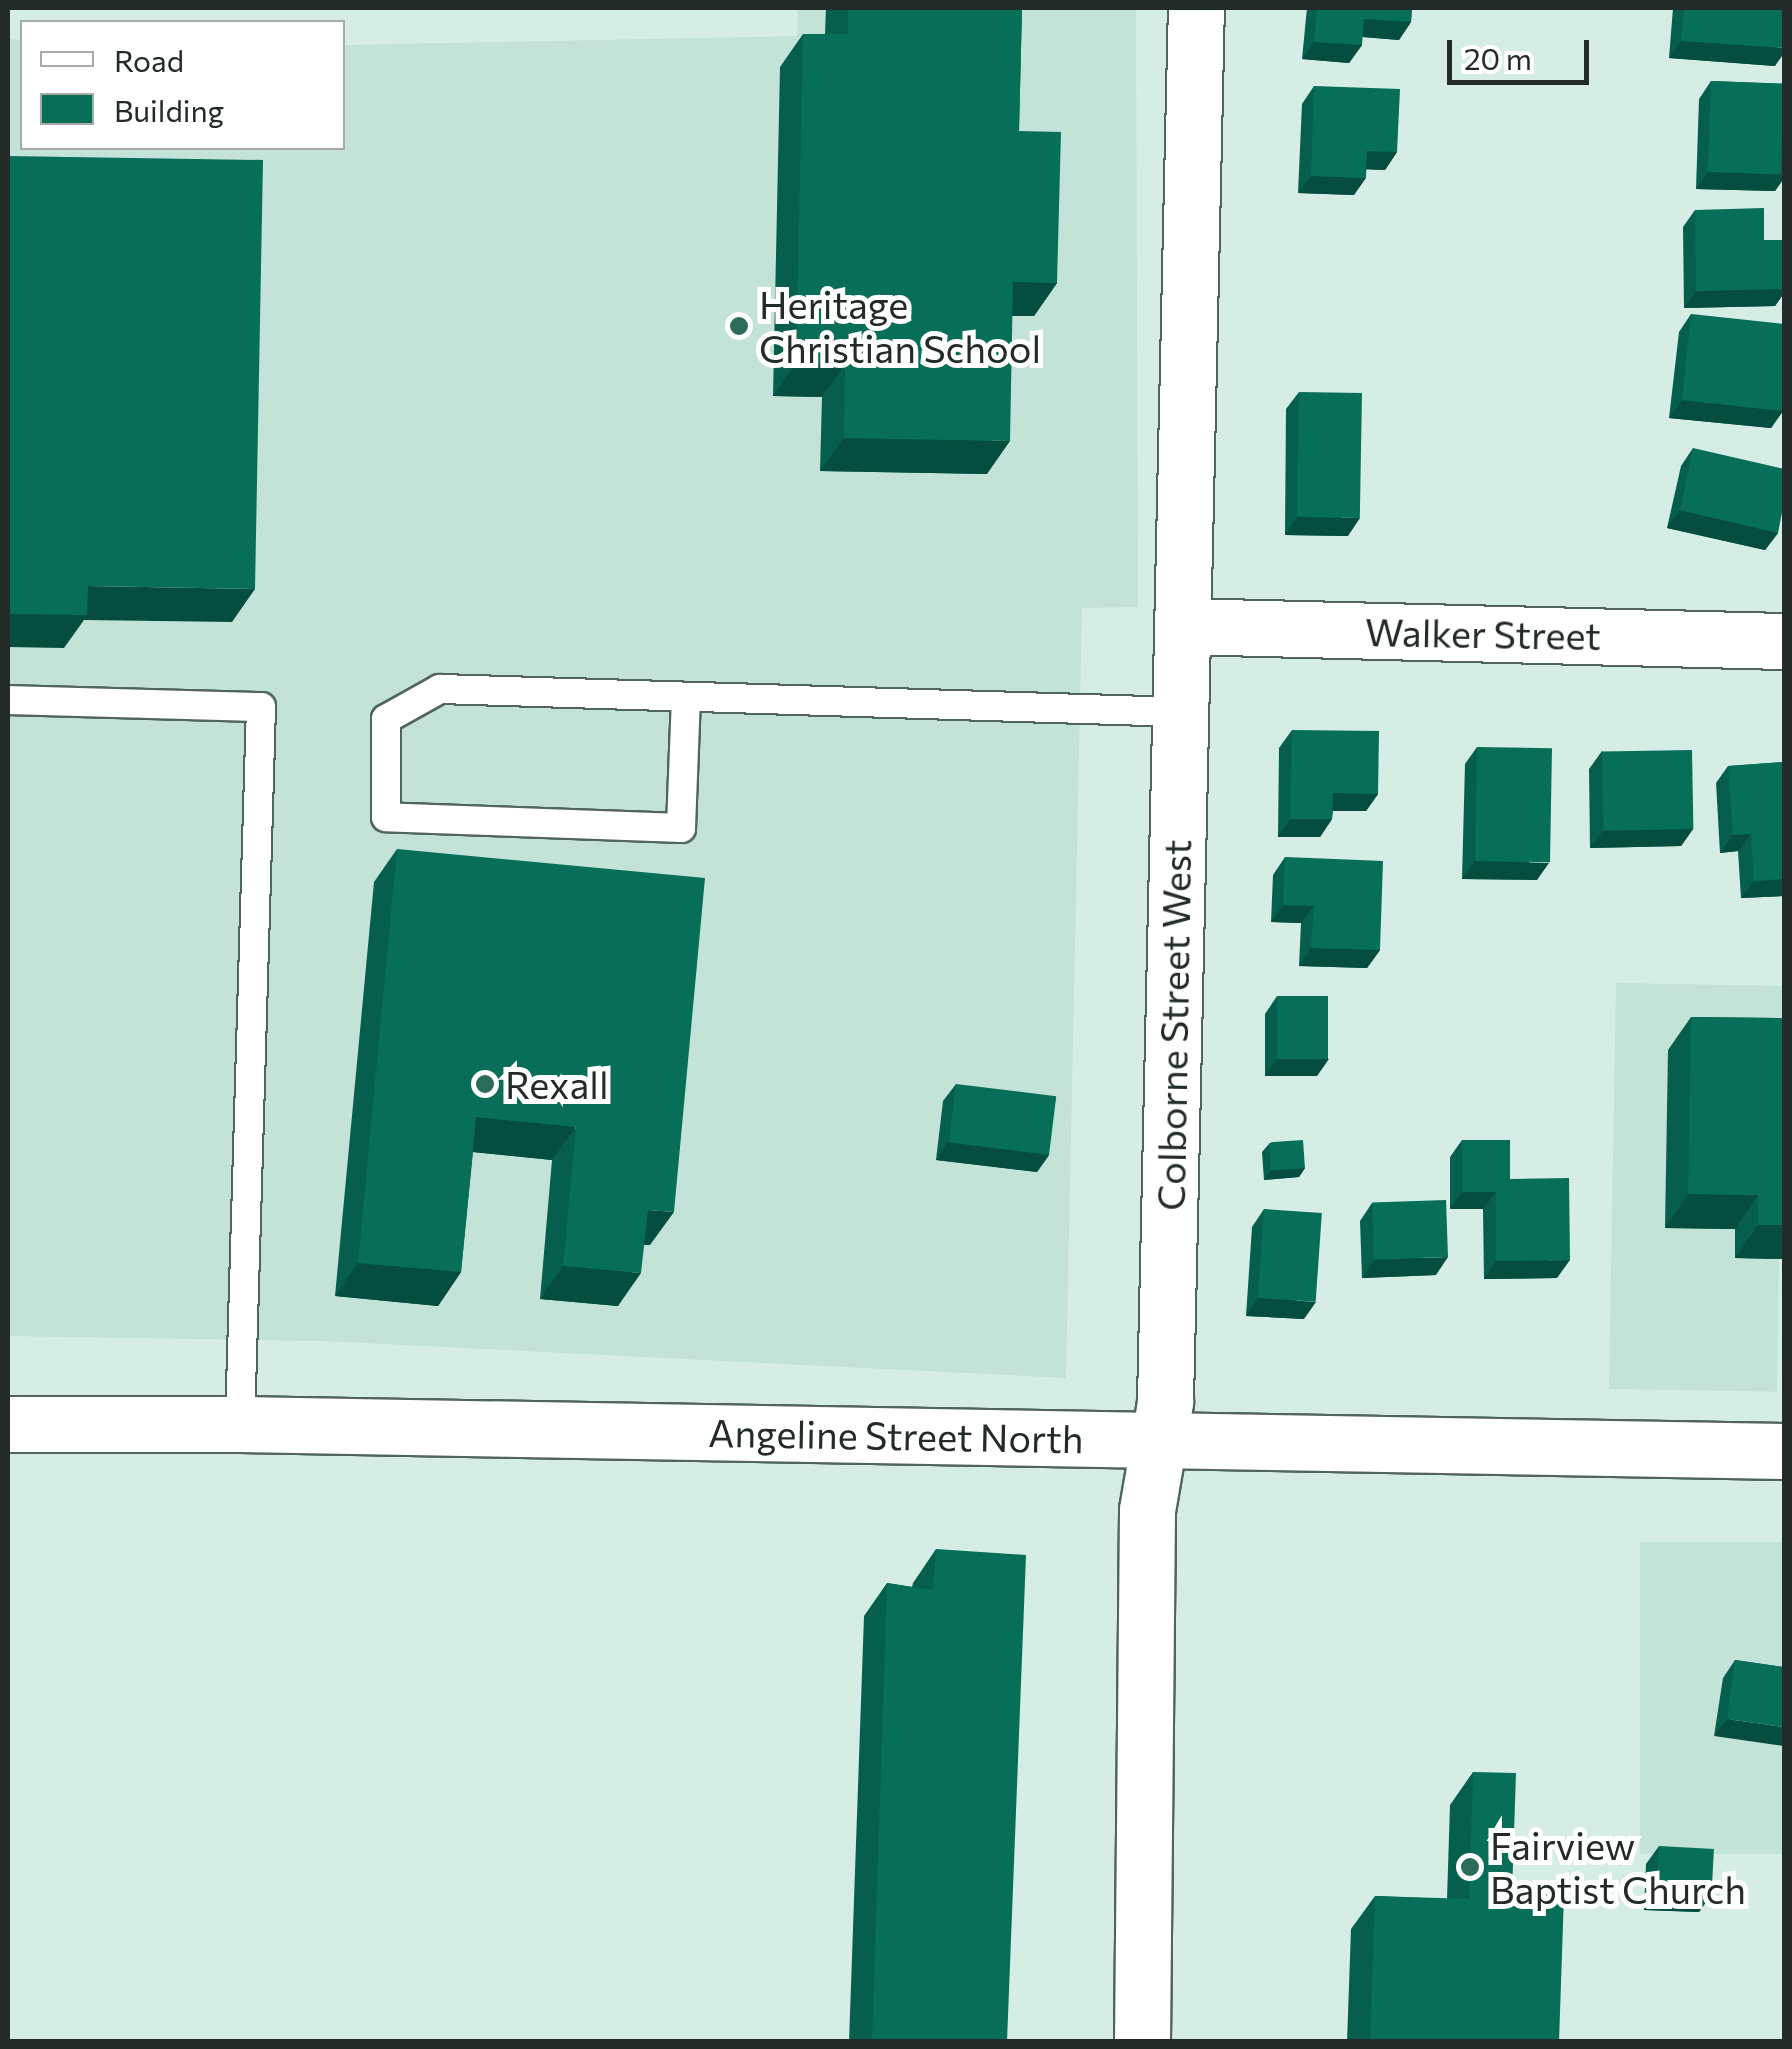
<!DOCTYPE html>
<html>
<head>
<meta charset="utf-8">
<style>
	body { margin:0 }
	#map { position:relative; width:1792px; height:2049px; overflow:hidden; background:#d6ede5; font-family:Commissioner,sans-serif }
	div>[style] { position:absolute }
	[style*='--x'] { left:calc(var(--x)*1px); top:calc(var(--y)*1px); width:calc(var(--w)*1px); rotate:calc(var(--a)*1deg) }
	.built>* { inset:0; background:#c4e3d8; transform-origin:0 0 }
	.roads { filter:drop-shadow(2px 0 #51645d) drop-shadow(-2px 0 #51645d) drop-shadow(0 2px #51645d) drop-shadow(0 -2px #51645d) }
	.service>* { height:28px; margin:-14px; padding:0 14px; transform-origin:14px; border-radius:14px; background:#fff }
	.minor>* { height:55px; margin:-27.5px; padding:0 27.5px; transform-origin:27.5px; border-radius:27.5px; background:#fff }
	.tertiary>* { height:55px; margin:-27.5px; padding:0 27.5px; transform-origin:27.5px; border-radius:27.5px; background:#fff }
	.secondary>* { height:55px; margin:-27.5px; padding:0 27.5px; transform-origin:27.5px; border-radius:27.5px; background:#fff }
	.wall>* { inset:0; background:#065f4c }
	.shaded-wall>* { inset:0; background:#054d3e }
	.building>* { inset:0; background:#076e58; transform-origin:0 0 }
	.dots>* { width:28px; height:28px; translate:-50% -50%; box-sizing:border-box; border:5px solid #fff; border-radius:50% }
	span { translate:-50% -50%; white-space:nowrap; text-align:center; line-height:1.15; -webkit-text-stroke:10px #fff; paint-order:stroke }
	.poi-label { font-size:38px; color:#222b28 }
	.left { translate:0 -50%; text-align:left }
	.street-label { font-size:38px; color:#222b28 }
	.frame { position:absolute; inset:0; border:10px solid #222b28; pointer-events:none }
	.legend { position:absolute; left:20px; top:20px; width:325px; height:130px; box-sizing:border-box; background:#fff; border:2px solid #a7aaa9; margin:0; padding:12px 18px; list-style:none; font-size:30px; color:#222b28 }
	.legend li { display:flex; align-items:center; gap:20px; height:50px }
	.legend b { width:50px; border:2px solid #a7aaa9 }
	.scale { position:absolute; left:1447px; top:40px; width:142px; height:45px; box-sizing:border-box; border:5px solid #222b28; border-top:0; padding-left:12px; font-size:30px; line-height:35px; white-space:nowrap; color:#222b28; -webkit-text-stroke:8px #fff; paint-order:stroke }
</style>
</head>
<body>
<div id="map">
	<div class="built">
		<i style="clip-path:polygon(798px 8px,1136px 8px,1138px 607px,1082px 608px,1066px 1378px,322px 1341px,8px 1336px,8px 39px,22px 40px,22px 148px,342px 148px,343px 45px,797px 36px)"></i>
		<i style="left:1616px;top:983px;width:168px;height:406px;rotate:1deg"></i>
		<i style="left:1640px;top:1542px;width:144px;height:312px"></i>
	</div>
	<div class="roads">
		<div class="service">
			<i style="--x:686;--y:697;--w:131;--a:92.2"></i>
			<i style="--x:681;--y:828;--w:295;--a:-177.9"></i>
			<i style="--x:386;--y:817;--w:98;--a:-90"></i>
			<i style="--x:386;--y:719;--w:62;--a:-29.1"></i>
			<i style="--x:440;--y:689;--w:740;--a:1.78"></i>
			<i style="--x:8;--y:700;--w:253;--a:1.6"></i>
			<i style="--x:261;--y:707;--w:717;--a:91.68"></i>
		</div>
		<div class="minor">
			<i style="--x:1182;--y:626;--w:602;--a:1.43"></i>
		</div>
		<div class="tertiary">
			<i style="--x:1159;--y:1440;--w:39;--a:-81"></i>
			<i style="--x:1165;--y:1401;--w:1393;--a:-88.73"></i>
		</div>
		<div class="secondary">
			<i style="--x:8;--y:1424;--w:232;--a:0"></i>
			<i style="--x:240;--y:1424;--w:1544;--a:1"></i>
			<i style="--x:1142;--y:2042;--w:532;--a:-89.46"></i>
			<i style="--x:1147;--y:1510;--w:71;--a:-80.3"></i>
		</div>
	</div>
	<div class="wall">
		<i style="clip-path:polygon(826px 8px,1022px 8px,1019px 131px,1057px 283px,1034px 316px,1012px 316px,987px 474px,820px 471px,822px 397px,773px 396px,780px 67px,803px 34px,825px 34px)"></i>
		<i style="clip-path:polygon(1307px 8px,1412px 8px,1411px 22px,1399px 40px,1362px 37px,1362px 45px,1349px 63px,1302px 59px)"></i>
		<i style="clip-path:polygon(1673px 8px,1784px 8px,1775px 66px,1669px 58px)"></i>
		<i style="clip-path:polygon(1711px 81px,1784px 84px,1784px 178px,1775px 191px,1696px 189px,1699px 99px)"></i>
		<i style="clip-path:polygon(1314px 86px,1397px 152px,1385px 170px,1366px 169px,1354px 195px,1298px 193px,1302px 104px)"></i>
		<i style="clip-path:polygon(1695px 210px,1764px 240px,1784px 240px,1784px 293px,1775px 306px,1684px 308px,1683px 227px)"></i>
		<i style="clip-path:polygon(1691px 314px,1783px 411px,1771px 428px,1669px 418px,1679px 332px)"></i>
		<i style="clip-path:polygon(1299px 392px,1348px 536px,1285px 535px,1286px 409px)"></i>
		<i style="clip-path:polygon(1693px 448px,1778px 533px,1765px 550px,1667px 528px,1681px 466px)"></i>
		<i style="clip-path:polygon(1292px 730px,1378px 794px,1366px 811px,1333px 811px,1332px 819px,1320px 837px,1278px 837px,1279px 748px)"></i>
		<i style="clip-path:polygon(1477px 747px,1537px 880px,1462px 879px,1465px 764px)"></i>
		<i style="clip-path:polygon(1602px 751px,1693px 829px,1681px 846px,1590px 848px,1589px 769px)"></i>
		<i style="clip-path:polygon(1784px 762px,1784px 896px,1741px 898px,1738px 851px,1720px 853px,1716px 783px,1728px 766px)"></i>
		<i style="clip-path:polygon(397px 849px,650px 1245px,644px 1245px,618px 1306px,540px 1299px,552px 1160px,473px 1152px,461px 1272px,438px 1306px,335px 1296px,374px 882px)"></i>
		<i style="clip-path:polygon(1285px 857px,1380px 950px,1367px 968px,1299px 966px,1301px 923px,1271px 922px,1273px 875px)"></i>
		<i style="clip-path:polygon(1277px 996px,1317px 1076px,1265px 1076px,1265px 1014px)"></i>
		<i style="clip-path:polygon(1691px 1017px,1784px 1018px,1784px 1259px,1735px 1258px,1735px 1229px,1665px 1228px,1668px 1050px)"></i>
		<i style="clip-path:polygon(956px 1084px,1049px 1155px,1037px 1172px,936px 1160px,943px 1101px)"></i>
		<i style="clip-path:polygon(1462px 1140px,1510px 1179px,1557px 1278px,1484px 1279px,1483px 1209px,1450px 1209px,1450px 1157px)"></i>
		<i style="clip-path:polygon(1269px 1144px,1305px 1168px,1299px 1177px,1264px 1180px,1262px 1152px)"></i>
		<i style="clip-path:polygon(1372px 1203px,1436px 1275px,1362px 1278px,1360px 1221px)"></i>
		<i style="clip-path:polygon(1264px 1209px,1304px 1319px,1246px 1316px,1252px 1227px)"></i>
		<i style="clip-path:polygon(936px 1549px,1007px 2042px,849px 2042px,864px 1616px,887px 1583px,912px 1587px,913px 1583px)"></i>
		<i style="clip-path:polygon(1735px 1660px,1784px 1667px,1714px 1736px,1723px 1678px)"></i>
		<i style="clip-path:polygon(1473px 1772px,1559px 2042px,1347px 2042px,1351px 1929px,1375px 1896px,1447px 1899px,1450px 1805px)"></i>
		<i style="clip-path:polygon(1659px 1846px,1711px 1895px,1699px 1912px,1644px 1910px,1646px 1864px)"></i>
	</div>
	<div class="shaded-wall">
		<i style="clip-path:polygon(1364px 19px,1411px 22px,1399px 40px,1352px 36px)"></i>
		<i style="clip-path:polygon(1681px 41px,1784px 48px,1784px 53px,1775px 66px,1669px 58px)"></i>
		<i style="clip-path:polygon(1314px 42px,1362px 45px,1349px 63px,1302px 59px)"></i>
		<i style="clip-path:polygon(1367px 151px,1397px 152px,1385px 170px,1354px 169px)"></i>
		<i style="clip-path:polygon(1708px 172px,1784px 174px,1784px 178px,1775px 191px,1696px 189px)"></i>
		<i style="clip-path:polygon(1311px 176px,1366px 178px,1354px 195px,1298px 193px)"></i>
		<i style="clip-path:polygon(1013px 282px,1057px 283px,1034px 316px,990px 316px)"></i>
		<i style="clip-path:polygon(1784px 289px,1784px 293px,1775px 306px,1684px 308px,1696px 291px)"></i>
		<i style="clip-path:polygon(796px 363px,845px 364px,822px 397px,773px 396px)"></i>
		<i style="clip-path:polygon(1682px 400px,1783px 411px,1771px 428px,1669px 418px)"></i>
		<i style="clip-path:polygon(844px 438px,1010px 441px,987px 474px,820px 471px)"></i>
		<i style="clip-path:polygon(1680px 510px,1778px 533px,1765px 550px,1667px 528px)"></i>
		<i style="clip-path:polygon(1297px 517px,1360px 518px,1348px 536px,1285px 535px)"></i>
		<i style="clip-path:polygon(88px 586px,255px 589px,232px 622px,84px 620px,64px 648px,8px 647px,8px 614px)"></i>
		<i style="clip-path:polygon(1333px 793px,1378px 794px,1366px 811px,1321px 811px)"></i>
		<i style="clip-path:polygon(1290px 819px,1332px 819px,1320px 837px,1278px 837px)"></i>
		<i style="clip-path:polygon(1693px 829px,1681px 846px,1590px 848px,1603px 831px)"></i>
		<i style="clip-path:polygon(1751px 834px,1738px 851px,1720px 853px,1733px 835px)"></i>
		<i style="clip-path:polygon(1474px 861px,1549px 863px,1537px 880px,1462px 879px)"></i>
		<i style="clip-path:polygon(1784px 879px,1784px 896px,1741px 898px,1754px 881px)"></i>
		<i style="clip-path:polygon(1283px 905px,1314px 906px,1301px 923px,1271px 922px)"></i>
		<i style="clip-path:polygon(1311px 948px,1380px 950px,1367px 968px,1299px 966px)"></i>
		<i style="clip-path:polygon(1277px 1059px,1329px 1059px,1317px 1076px,1265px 1076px)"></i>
		<i style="clip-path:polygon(476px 1117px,576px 1127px,552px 1160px,453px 1150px)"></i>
		<i style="clip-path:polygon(948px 1142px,1049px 1155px,1037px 1172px,936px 1160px)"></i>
		<i style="clip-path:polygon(1305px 1168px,1299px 1177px,1264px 1180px,1271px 1171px)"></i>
		<i style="clip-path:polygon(1462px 1192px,1496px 1192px,1483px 1209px,1450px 1209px)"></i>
		<i style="clip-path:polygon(1688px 1194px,1758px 1195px,1735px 1229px,1665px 1228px)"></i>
		<i style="clip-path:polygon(648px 1210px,674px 1212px,650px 1245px,624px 1243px)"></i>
		<i style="clip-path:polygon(1758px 1225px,1784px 1225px,1784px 1259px,1735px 1258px)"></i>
		<i style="clip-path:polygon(1448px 1257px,1436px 1275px,1362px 1278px,1374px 1260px)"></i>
		<i style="clip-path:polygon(1570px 1260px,1557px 1278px,1484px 1279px,1496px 1261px)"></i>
		<i style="clip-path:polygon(358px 1263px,461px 1272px,438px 1306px,335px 1296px)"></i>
		<i style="clip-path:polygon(563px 1266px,641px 1273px,618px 1306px,540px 1299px)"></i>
		<i style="clip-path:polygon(1258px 1298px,1316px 1302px,1304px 1319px,1246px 1316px)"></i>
		<i style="clip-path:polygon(1727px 1719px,1784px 1727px,1784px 1746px,1714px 1736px)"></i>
		<i style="clip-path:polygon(1656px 1892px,1711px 1895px,1699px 1912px,1644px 1910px)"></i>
	</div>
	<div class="building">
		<i style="clip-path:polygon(848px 8px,1022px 8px,1019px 131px,1061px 132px,1057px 283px,1013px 282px,1010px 441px,844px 438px,845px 364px,796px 363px,803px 34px,848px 34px)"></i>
		<i style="clip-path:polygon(1317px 8px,1412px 8px,1411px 22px,1364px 19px,1362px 45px,1314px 42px)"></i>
		<i style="clip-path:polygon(1684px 8px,1784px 8px,1784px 48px,1681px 41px)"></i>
		<i style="left:1711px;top:81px;width:73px;height:91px;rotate:2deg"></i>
		<i style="clip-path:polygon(1314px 86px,1400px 89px,1397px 152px,1367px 151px,1366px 178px,1311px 176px)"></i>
		<i style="clip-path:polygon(8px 156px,263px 160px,255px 589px,88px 586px,87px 615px,8px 614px)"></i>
		<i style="clip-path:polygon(1764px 208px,1764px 240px,1784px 240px,1784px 289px,1696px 291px,1695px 210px)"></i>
		<i style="clip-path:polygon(1691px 314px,1784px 324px,1784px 397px,1783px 411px,1682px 400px)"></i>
		<i style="left:1299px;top:392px;width:63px;height:125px;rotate:1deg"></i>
		<i style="clip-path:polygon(1693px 448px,1784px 469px,1784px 502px,1778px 533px,1680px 510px)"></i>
		<i style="clip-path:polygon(1292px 730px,1379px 731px,1378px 794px,1333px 793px,1332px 819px,1290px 819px)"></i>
		<i style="left:1477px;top:747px;width:75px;height:114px;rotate:1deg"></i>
		<i style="left:1692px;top:750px;width:79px;height:90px;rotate:89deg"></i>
		<i style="clip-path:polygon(1784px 762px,1784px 879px,1754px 881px,1751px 834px,1733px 835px,1728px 766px)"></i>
		<i style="clip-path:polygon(397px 849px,705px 878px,674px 1212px,648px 1210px,641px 1273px,563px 1266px,576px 1127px,476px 1117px,461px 1272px,358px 1263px)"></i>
		<i style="clip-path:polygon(1285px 857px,1383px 861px,1380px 950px,1311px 948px,1314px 906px,1283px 905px)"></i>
		<i style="left:1277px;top:996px;width:51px;height:63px"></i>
		<i style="clip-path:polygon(1691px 1017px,1784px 1018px,1784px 1225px,1758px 1225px,1758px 1195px,1688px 1194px)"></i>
		<i style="left:956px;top:1084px;width:101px;height:59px;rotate:7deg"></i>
		<i style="left:1303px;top:1140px;width:28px;height:34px;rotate:86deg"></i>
		<i style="clip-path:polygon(1462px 1140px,1510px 1140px,1510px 1179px,1569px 1178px,1570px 1260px,1496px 1261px,1496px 1192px,1462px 1192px)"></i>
		<i style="left:1446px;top:1200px;width:57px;height:74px;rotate:88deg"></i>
		<i style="left:1264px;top:1209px;width:58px;height:89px;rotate:4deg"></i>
		<i style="clip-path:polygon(936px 1549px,1026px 1555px,1007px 2042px,872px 2042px,887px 1583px,933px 1590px)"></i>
		<i style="clip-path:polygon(1735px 1660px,1784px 1667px,1784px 1727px,1727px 1719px)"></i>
		<i style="clip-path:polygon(1473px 1772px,1516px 1773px,1512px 1894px,1564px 1895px,1559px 2042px,1370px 2042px,1375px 1896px,1469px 1899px)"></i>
		<i style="left:1659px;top:1846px;width:55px;height:46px;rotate:3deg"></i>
	</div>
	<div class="dots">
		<i style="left:739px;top:326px;background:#2a6b59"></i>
		<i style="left:485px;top:1084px;background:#2a6b59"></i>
		<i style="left:1470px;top:1867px;background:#2a6b59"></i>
	</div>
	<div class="poi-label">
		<span class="left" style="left:759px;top:326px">Heritage<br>Christian School</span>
		<span class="left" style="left:505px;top:1084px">Rexall</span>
		<span class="left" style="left:1490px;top:1867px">Fairview<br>Baptist Church</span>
	</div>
	<div class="street-label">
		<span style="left:1483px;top:633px;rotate:1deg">Walker Street</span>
		<span style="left:1173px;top:1025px;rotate:-89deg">Colborne Street West</span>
		<span style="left:896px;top:1435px;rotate:1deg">Angeline Street North</span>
	</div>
	<div class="frame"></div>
	<ul class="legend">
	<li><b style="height:12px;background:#fff"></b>Road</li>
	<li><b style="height:28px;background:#076e58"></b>Building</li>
	</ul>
	<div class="scale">20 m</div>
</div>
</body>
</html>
